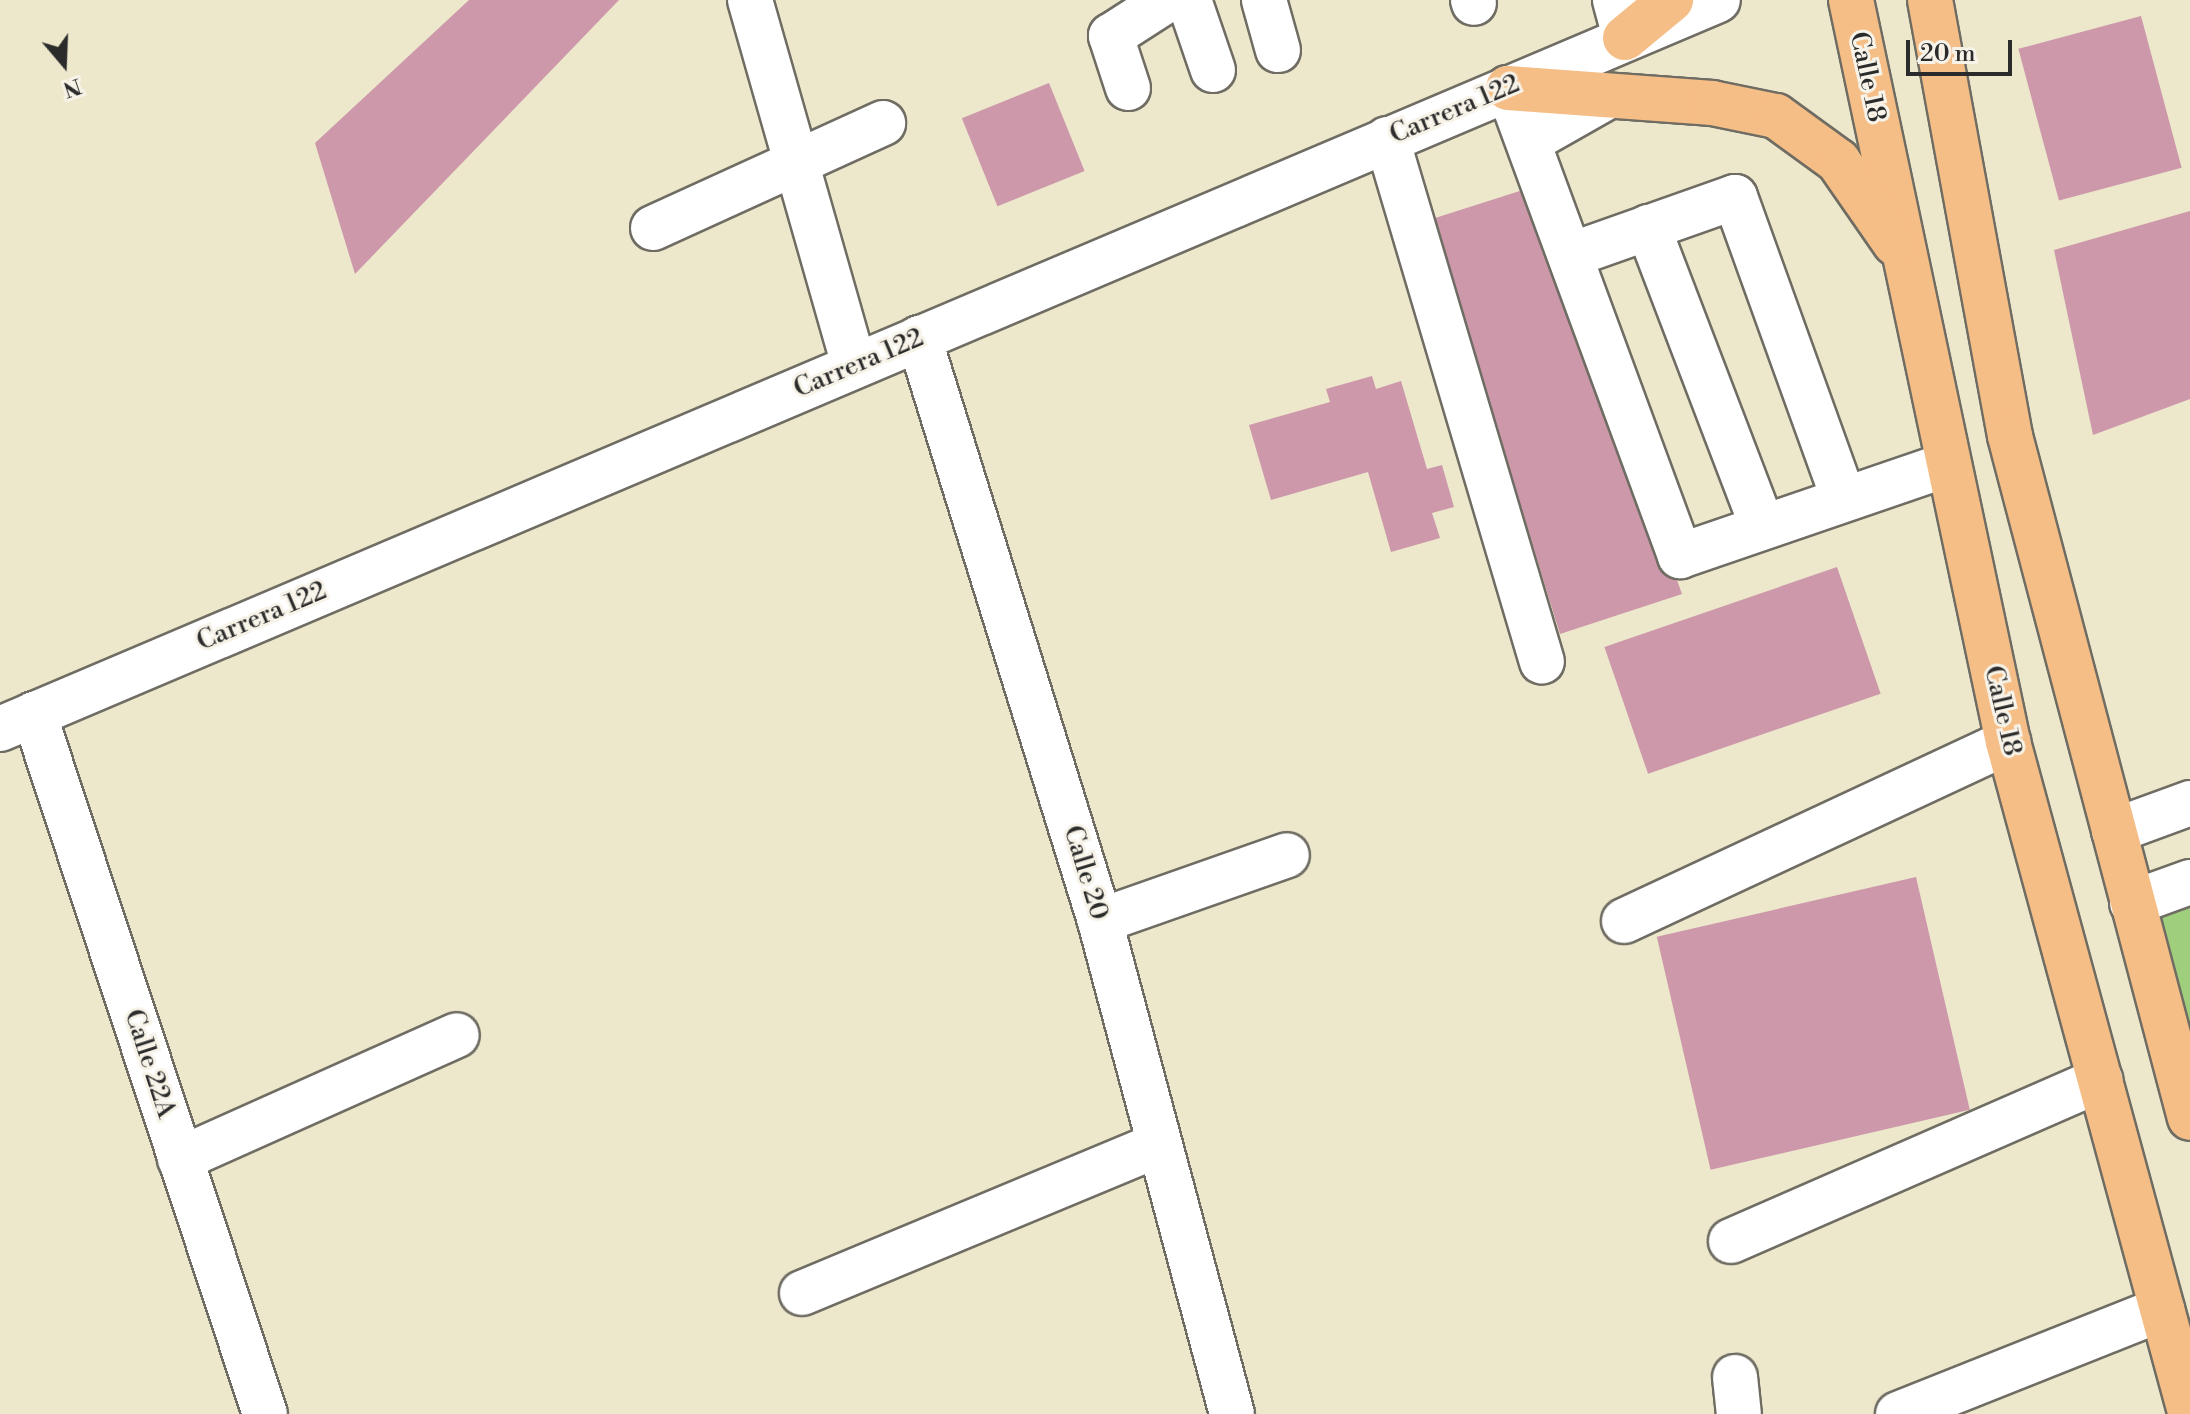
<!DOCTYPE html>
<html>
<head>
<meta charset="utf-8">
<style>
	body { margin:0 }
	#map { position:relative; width:2190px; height:1414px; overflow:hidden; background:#ede7cc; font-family:"Libre Bodoni",serif }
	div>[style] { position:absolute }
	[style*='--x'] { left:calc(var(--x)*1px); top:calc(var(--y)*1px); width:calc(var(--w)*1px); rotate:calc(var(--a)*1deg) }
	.green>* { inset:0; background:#9fce7c }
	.building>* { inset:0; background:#cc98aa; transform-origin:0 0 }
	.roads { filter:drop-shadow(2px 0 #6f6d63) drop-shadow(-2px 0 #6f6d63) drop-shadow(0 2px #6f6d63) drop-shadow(0 -2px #6f6d63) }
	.minor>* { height:44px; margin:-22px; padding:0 22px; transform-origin:22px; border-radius:22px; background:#fff }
	.major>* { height:44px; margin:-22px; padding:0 22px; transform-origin:22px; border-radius:22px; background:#f6be87 }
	span { translate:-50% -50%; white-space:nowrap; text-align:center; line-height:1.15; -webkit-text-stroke:6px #f7f3e8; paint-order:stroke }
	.street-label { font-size:26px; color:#2b2b2b }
	.north { position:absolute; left:24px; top:24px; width:80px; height:80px; -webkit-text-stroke:6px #f7f3e8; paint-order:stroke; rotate:161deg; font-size:22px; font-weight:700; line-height:32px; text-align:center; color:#2b2b2b }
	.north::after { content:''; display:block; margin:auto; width:28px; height:36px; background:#2b2b2b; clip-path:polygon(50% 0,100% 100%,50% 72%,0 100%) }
	.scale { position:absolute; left:1906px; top:40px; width:106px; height:36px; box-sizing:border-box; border:4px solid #2b2b2b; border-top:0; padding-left:10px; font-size:24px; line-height:28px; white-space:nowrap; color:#2b2b2b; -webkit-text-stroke:6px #f7f3e8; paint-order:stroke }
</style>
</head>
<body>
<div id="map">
	<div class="green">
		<i style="clip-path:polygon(2190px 882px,2190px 1118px,2132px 903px)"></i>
	</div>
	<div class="building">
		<i style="clip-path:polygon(469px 0,619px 0,355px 274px,315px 143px)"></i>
		<i style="left:2141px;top:16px;width:157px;height:127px;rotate:75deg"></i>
		<i style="left:1049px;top:83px;width:95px;height:94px;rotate:68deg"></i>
		<i style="clip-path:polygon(1535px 186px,1682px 594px,1560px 634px,1432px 219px)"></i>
		<i style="clip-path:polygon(2190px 211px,2190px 399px,2093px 435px,2054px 250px)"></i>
		<i style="clip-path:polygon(1372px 376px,1376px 389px,1401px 381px,1427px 469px,1442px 465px,1454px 507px,1432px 513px,1440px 538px,1391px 552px,1368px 472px,1271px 500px,1249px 425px,1330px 402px,1326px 389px)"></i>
		<i style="left:1837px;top:567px;width:134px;height:246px;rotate:71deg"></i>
		<i style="left:1916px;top:877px;width:239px;height:266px;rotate:77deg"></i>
	</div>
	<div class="roads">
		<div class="minor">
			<i style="--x:750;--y:0;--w:380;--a:74.1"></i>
			<i style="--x:1189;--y:0;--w:74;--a:71.1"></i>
			<i style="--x:1264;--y:0;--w:52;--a:74.4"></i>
			<i style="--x:1473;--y:0;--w:3;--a:72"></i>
			<i style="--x:1615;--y:0;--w:39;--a:75"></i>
			<i style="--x:1128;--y:88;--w:55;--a:-108.1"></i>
			<i style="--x:1111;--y:36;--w:67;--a:-32.7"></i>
			<i style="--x:1508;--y:88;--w:499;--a:69.8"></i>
			<i style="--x:1680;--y:556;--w:283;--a:-18.9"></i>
			<i style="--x:1387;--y:139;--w:545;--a:73.49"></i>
			<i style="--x:1531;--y:140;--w:87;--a:-29.5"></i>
			<i style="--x:1648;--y:227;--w:320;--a:69.1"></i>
			<i style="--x:653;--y:228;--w:253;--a:-24.5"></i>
			<i style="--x:1571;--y:255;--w:174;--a:-19.5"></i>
			<i style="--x:1735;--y:197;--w:319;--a:70.2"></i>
			<i style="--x:919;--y:338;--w:610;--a:72.75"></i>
			<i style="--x:1100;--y:921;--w:510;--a:75.01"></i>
			<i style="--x:34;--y:714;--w:737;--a:71.74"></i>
			<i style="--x:0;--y:729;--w:1866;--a:-22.99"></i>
			<i style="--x:2114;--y:831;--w:81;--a:-20.2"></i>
			<i style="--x:2132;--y:903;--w:62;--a:-19.9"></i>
			<i style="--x:1100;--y:921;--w:198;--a:-19.4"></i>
			<i style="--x:1624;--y:921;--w:424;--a:-25"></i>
			<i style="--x:180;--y:1159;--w:303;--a:-24.1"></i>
			<i style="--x:1731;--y:1241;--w:403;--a:-23.6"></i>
			<i style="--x:802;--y:1293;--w:385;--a:-22.6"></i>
			<i style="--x:1735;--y:1377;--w:37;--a:84"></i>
			<i style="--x:1898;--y:1414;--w:284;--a:-21.7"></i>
		</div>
		<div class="major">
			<i style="--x:1851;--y:0;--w:758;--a:78.05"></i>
			<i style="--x:2008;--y:742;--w:694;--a:74.8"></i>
			<i style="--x:1930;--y:0;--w:443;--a:79.6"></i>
			<i style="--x:2010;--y:436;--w:705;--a:75.22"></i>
			<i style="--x:1625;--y:38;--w:60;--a:-39.6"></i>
			<i style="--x:1508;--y:88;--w:205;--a:4.2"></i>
			<i style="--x:1712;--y:103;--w:65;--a:11.5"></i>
			<i style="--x:1776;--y:116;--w:77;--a:36"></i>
			<i style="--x:1838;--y:161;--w:100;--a:55.2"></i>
		</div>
	</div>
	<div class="street-label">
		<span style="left:1867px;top:77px;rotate:78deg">Calle 18</span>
		<span style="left:1455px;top:110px;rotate:-23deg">Carrera 122</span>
		<span style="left:859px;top:364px;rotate:-23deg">Carrera 122</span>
		<span style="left:262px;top:617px;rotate:-23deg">Carrera 122</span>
		<span style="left:2002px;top:711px;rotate:77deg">Calle 18</span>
		<span style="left:1085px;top:873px;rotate:73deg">Calle 20</span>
		<span style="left:149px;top:1064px;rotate:72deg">Calle 22A</span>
	</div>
	<div class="north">N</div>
	<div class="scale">20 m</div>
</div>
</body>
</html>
